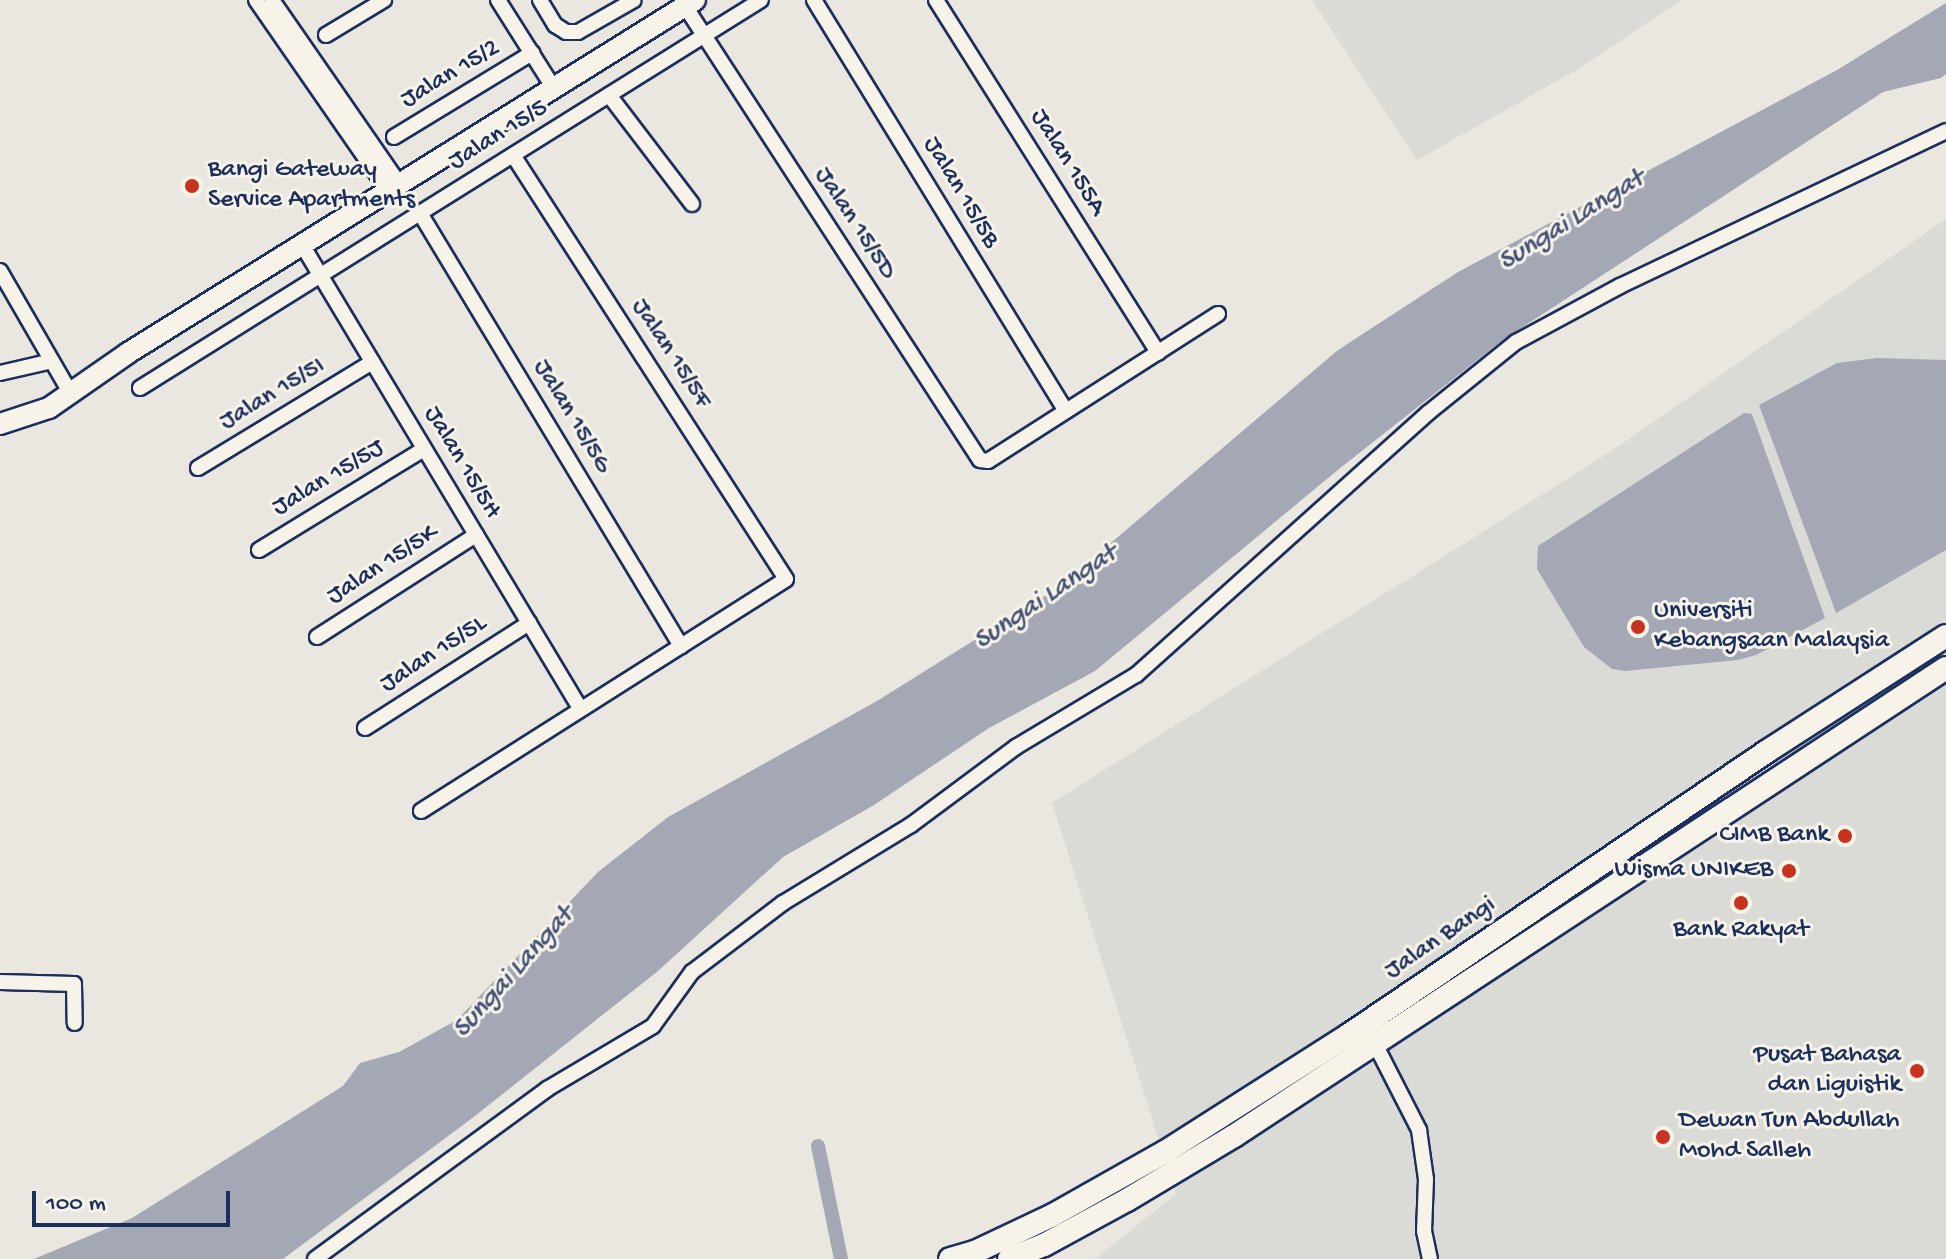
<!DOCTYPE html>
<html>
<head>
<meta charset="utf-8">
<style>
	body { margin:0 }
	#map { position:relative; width:1946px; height:1259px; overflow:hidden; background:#eae7e0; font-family:"Gochi Hand",sans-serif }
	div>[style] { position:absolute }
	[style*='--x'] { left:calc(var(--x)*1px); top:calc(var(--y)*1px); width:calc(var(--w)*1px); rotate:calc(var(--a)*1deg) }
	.built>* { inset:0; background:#dadad6 }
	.water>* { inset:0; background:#a3a8b4 }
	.canal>* { height:14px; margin:-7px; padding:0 7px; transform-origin:7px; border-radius:7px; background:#a3a8b4 }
	.roads { filter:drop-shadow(2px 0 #1b2f5e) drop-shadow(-2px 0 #1b2f5e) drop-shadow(0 2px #1b2f5e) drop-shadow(0 -2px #1b2f5e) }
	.street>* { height:14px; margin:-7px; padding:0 7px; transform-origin:7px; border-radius:7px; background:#f7f3e8 }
	.secondary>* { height:20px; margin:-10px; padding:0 10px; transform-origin:10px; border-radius:10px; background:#f7f3e8 }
	.primary>* { height:22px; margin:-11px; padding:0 11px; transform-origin:11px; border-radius:11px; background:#f7f3e8 }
	.dots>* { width:22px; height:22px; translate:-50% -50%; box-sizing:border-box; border:4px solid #f7f3e8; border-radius:50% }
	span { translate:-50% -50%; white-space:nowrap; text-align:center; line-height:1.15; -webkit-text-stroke:6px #f7f3e8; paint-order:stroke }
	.street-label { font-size:26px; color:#1b2f5e }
	.poi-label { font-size:26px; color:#1b2f5e }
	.left { translate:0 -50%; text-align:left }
	.right { translate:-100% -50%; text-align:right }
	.water-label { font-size:28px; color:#445378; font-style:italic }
	.scale { position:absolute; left:32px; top:1191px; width:198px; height:36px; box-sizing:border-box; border:4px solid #1b2f5e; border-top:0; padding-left:10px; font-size:24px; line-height:28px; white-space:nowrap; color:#1b2f5e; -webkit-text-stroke:6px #f7f3e8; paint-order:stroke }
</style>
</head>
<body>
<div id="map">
	<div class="built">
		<i style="clip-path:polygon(1312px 0,1681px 0,1580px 68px,1417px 160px)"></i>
		<i style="clip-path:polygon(1946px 219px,1946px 1259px,1095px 1259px,1176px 1194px,1052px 803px,1610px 452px)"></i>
	</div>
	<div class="water">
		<i style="clip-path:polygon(1946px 3px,1946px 74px,1941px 78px,1883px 92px,1500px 342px,1339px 469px,1095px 671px,989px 728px,874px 805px,783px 857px,658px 971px,471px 1119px,283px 1259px,34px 1259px,132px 1218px,343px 1086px,360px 1063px,399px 1052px,457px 1020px,598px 872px,668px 817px,877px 701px,1059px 587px,1338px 350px,1458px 272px,1837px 70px)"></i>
		<i style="clip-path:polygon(1877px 358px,1946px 360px,1946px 550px,1836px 613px,1759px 405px,1837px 363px)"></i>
		<i style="clip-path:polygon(1744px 413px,1752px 414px,1825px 618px,1756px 655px,1738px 660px,1625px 671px,1612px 669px,1584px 647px,1537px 569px,1538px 546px)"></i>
	</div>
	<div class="canal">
		<i style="--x:818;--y:1146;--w:115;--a:78.5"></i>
	</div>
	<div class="roads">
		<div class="street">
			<i style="--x:256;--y:0;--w:230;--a:55.3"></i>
			<i style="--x:272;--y:0;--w:221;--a:55.3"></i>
			<i style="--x:498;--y:0;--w:103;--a:57.7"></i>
			<i style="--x:540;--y:0;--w:29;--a:59"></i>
			<i style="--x:555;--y:25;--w:13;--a:32"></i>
			<i style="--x:566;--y:32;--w:12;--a:0"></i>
			<i style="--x:578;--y:32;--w:64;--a:-29.7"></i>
			<i style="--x:814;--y:0;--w:482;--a:58.5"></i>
			<i style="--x:936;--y:0;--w:417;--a:57.8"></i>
			<i style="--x:685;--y:6;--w:541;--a:56.99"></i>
			<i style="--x:980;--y:460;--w:8;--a:7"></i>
			<i style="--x:988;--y:461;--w:273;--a:-32.6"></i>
			<i style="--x:326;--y:35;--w:68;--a:-31.1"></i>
			<i style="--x:609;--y:95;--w:137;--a:52.7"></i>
			<i style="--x:394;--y:137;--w:162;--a:-31.3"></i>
			<i style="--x:420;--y:213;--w:506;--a:58.92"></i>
			<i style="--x:301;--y:243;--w:542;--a:59.04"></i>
			<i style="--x:0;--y:271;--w:142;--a:60"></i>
			<i style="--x:0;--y:373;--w:53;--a:-13"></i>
			<i style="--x:140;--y:388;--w:732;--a:-32"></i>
			<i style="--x:198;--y:468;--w:204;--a:-31.3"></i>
			<i style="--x:259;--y:550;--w:193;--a:-31.5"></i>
			<i style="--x:317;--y:637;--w:189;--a:-32.7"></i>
			<i style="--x:365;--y:728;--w:195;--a:-32.6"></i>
			<i style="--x:421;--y:811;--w:432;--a:-32.4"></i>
			<i style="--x:786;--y:579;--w:504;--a:-122.78"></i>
			<i style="--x:0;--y:982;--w:74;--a:1.5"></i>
			<i style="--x:74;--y:984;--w:39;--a:89"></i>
			<i style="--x:1371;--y:1036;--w:106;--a:62.9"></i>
			<i style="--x:1419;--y:1130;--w:49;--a:81.9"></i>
			<i style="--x:1426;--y:1179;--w:52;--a:92.2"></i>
			<i style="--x:1424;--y:1231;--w:29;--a:78"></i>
			<i style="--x:315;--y:1259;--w:288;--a:-36.2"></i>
			<i style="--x:547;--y:1089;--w:123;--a:-30.7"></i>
			<i style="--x:653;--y:1026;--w:67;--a:-54.2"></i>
			<i style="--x:692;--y:972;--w:114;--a:-37.2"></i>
			<i style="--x:783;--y:903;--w:150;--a:-31.4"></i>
			<i style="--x:911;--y:825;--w:131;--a:-36.6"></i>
			<i style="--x:1016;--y:747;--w:140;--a:-31"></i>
			<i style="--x:1136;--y:675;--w:392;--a:-41.9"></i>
			<i style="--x:1428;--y:413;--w:113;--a:-38.9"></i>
			<i style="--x:1516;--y:342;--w:118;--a:-28.3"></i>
			<i style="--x:1620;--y:286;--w:361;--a:-25.4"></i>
		</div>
		<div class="secondary">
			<i style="--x:0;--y:424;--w:52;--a:-18.1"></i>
			<i style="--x:49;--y:408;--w:96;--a:-34.8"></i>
			<i style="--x:128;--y:353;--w:668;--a:-31.91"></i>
		</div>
		<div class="primary">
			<i style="--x:950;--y:1259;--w:26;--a:-16"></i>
			<i style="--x:975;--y:1252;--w:86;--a:-25.4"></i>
			<i style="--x:1053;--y:1215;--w:129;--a:-29.4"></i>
			<i style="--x:1165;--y:1152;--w:219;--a:-32.5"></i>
			<i style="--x:1350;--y:1034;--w:503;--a:-34.13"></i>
			<i style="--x:1766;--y:752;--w:214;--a:-32.8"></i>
			<i style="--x:1009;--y:1259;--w:38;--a:-22"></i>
			<i style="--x:1044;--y:1245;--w:94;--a:-28.5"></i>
			<i style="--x:1127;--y:1200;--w:125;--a:-30.9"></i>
			<i style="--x:1234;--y:1136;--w:852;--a:-33.32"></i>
		</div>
	</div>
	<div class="dots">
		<i style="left:192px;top:186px;background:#c8321e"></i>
		<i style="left:1638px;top:627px;background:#c8321e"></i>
		<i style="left:1845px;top:836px;background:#c8321e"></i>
		<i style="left:1789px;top:871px;background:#c8321e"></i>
		<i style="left:1741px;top:903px;background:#c8321e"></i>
		<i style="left:1917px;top:1071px;background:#c8321e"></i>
		<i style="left:1663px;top:1137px;background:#c8321e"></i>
	</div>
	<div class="street-label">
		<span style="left:451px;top:75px;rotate:-31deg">Jalan 15/2</span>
		<span style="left:499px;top:136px;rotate:-32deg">Jalan 15/5</span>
		<span style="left:1067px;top:163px;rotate:58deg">Jalan 155A</span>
		<span style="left:960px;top:193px;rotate:59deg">Jalan 15/5B</span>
		<span style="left:854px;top:224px;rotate:57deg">Jalan 15/5D</span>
		<span style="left:670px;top:354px;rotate:57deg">Jalan 15/5F</span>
		<span style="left:273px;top:395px;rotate:-31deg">Jalan 15/5I</span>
		<span style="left:571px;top:417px;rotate:59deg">Jalan 15/5G</span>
		<span style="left:461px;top:463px;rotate:59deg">Jalan 15/5H</span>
		<span style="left:329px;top:479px;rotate:-31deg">Jalan 15/5J</span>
		<span style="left:383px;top:566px;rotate:-33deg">Jalan 15/5K</span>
		<span style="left:434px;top:655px;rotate:-33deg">Jalan 15/5L</span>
		<span style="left:1441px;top:939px;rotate:-34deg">Jalan Bangi</span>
	</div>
	<div class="poi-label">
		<span class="left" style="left:208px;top:186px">Bangi Gateway<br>Service Apartments</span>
		<span class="left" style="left:1654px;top:627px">Universiti<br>Kebangsaan Malaysia</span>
		<span class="right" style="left:1829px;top:836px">CIMB Bank</span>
		<span class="right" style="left:1773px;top:871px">Wisma UNIKEB</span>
		<span style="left:1741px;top:931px">Bank Rakyat</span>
		<span class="right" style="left:1901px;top:1071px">Pusat Bahasa<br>dan Liguistik</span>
		<span class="left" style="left:1679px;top:1137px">Dewan Tun Abdullah<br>Mohd Salleh</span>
	</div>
	<div class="water-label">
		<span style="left:1572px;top:221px;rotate:-32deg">Sungai Langat</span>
		<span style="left:1046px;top:598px;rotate:-34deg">Sungai Langat</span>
		<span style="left:514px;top:973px;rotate:-48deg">Sungai Langat</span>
	</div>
	<div class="scale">100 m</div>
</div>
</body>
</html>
